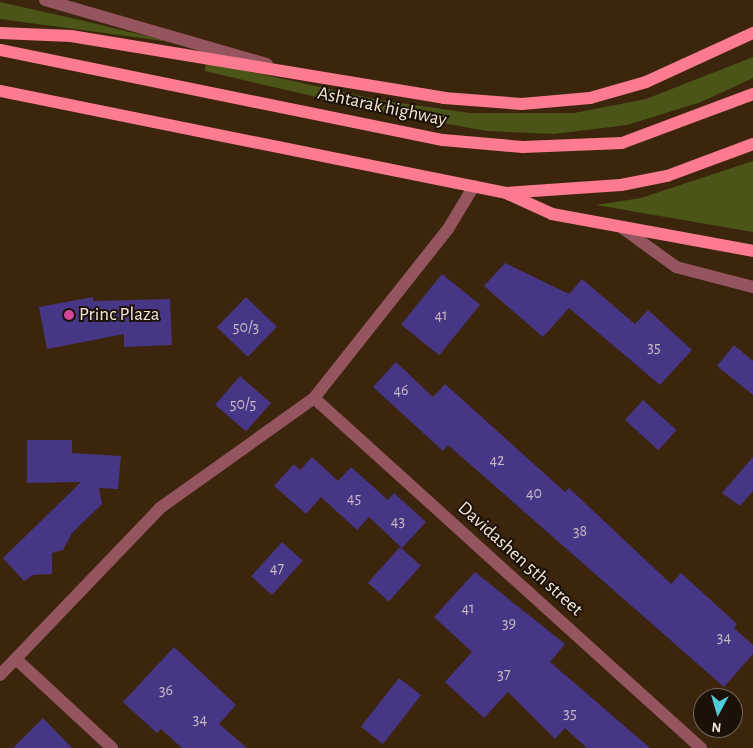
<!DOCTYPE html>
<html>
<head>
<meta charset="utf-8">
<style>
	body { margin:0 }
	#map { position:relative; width:753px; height:748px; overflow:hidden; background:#3c250d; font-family:"Alegreya Sans",sans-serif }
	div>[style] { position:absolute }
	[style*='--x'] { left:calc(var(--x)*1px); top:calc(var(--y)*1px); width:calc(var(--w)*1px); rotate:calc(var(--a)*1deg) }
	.green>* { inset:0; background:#4b5518 }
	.building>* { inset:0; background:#473685; transform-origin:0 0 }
	.minor>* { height:12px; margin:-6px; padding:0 6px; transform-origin:6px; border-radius:6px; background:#94555e }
	.major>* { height:12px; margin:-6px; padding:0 6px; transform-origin:6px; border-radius:6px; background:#fd7b90 }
	.dots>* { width:14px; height:14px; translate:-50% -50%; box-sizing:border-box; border:2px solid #1b1107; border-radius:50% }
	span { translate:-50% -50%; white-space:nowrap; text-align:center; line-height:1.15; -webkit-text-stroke:4px #1b1107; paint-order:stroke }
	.number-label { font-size:16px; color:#cabac3 }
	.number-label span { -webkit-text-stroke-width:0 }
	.street-label { font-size:19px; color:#f5e6d8 }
	.poi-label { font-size:19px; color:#f5e6d8 }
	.left { translate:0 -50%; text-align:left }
	.north { position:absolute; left:693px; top:688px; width:50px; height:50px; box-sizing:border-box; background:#1b1107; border:1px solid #72665b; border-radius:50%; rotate:186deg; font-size:14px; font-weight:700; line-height:20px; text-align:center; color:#f5e6d8 }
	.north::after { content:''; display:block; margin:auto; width:18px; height:22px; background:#52cbd8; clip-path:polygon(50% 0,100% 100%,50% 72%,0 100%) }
</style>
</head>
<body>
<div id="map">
	<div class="green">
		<i style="clip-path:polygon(0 2px,80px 20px,171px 42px,0 19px)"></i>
		<i style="clip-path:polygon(753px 57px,753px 78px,701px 102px,627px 125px,554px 134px,487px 131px,381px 112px,205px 71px,206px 62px,379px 100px,470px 113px,574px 113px,646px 99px)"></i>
		<i style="clip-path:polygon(753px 161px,753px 232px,596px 205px,641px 198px)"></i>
	</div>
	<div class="building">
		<i style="clip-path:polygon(505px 263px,569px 294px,582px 279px,635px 324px,648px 310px,692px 350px,660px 385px,569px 308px,543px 337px,484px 286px)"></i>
		<i style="left:442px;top:274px;width:49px;height:65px;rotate:39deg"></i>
		<i style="clip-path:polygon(93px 297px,93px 301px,170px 299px,172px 345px,124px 347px,124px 334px,47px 349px,39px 307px)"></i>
		<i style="left:246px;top:297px;width:43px;height:42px;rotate:44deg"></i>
		<i style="clip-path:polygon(734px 345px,753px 361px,753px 395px,717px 366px)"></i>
		<i style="clip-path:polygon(396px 362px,433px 397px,445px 384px,565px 492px,569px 488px,671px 584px,681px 573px,737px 624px,734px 628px,753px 645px,753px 654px,724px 687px,448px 445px,443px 451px,373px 387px)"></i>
		<i style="left:240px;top:376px;width:41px;height:38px;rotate:41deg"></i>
		<i style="left:643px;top:400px;width:45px;height:27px;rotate:42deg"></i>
		<i style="clip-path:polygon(27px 440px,72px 440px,72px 453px,121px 456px,118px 489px,99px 488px,102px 504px,72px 533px,63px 550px,52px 553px,52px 574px,33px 575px,24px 581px,3px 558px,81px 482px,27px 483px)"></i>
		<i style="clip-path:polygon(312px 457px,338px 481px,351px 467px,388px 500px,394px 493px,426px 522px,402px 548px,369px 517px,357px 530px,321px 497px,306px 514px,274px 486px,294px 464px,300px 470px)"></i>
		<i style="clip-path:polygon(753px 457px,753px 491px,740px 506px,722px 493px)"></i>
		<i style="left:282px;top:542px;width:28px;height:46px;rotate:42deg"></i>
		<i style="left:400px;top:547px;width:28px;height:48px;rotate:42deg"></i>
		<i style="clip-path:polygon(475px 572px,565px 644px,550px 662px,650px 748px,587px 748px,565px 728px,555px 739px,508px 692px,484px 718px,445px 682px,472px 652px,434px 617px)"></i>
		<i style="clip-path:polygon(174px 647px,236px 705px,219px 724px,247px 748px,182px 748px,161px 729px,157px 733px,123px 702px)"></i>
		<i style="left:399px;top:678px;width:28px;height:62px;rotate:38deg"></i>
		<i style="clip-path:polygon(43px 718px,72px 748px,13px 748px)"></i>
	</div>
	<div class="minor">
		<i style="--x:45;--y:0;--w:231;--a:16.1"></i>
		<i style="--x:621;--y:227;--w:68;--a:36"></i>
		<i style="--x:676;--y:267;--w:80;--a:14.6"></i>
		<i style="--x:314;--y:398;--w:522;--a:42.13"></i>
		<i style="--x:16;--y:659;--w:131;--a:42.8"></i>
		<i style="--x:0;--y:675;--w:231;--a:-46.2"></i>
		<i style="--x:160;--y:508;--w:189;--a:-35.5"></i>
		<i style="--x:314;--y:398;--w:216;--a:-51.6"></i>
		<i style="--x:448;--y:229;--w:50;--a:-58.8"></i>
	</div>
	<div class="major">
		<i style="--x:0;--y:33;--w:71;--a:2.4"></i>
		<i style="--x:71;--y:36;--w:378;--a:9.4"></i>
		<i style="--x:444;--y:98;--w:78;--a:4.4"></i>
		<i style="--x:522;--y:104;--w:68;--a:-5"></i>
		<i style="--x:590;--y:98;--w:58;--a:-15.9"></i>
		<i style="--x:646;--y:82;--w:118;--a:-24.6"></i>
		<i style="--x:0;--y:50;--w:452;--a:11.5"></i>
		<i style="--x:443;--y:140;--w:80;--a:5"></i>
		<i style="--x:523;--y:147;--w:99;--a:-2.3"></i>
		<i style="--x:622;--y:143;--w:140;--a:-20.5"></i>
		<i style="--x:0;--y:91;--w:516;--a:11.4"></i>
		<i style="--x:506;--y:193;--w:115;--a:-4"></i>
		<i style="--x:621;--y:185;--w:47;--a:-11.1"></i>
		<i style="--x:667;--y:176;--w:92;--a:-20.4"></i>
		<i style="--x:508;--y:194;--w:48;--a:24.4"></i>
		<i style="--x:552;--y:214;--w:204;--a:10.4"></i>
	</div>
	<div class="dots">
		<i style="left:69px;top:315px;background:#d1479c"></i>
	</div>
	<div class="number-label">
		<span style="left:441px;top:315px">41</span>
		<span style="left:246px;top:327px">50/3</span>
		<span style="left:654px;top:347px">35</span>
		<span style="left:401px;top:390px">46</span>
		<span style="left:243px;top:404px">50/5</span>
		<span style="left:497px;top:460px">42</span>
		<span style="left:534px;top:493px">40</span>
		<span style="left:354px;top:498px">45</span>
		<span style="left:398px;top:521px">43</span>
		<span style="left:580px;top:531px">38</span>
		<span style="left:277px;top:568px">47</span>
		<span style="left:468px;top:608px">41</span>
		<span style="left:509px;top:623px">39</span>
		<span style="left:724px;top:637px">34</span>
		<span style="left:504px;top:674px">37</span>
		<span style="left:166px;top:690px">36</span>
		<span style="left:570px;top:713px">35</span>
		<span style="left:200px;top:719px">34</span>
	</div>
	<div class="street-label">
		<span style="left:382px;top:107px;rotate:12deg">Ashtarak highway</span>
		<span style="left:520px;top:559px;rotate:42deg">Davidashen 5th street</span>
	</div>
	<div class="poi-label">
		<span class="left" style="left:79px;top:315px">Princ Plaza</span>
	</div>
	<div class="north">N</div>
</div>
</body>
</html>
